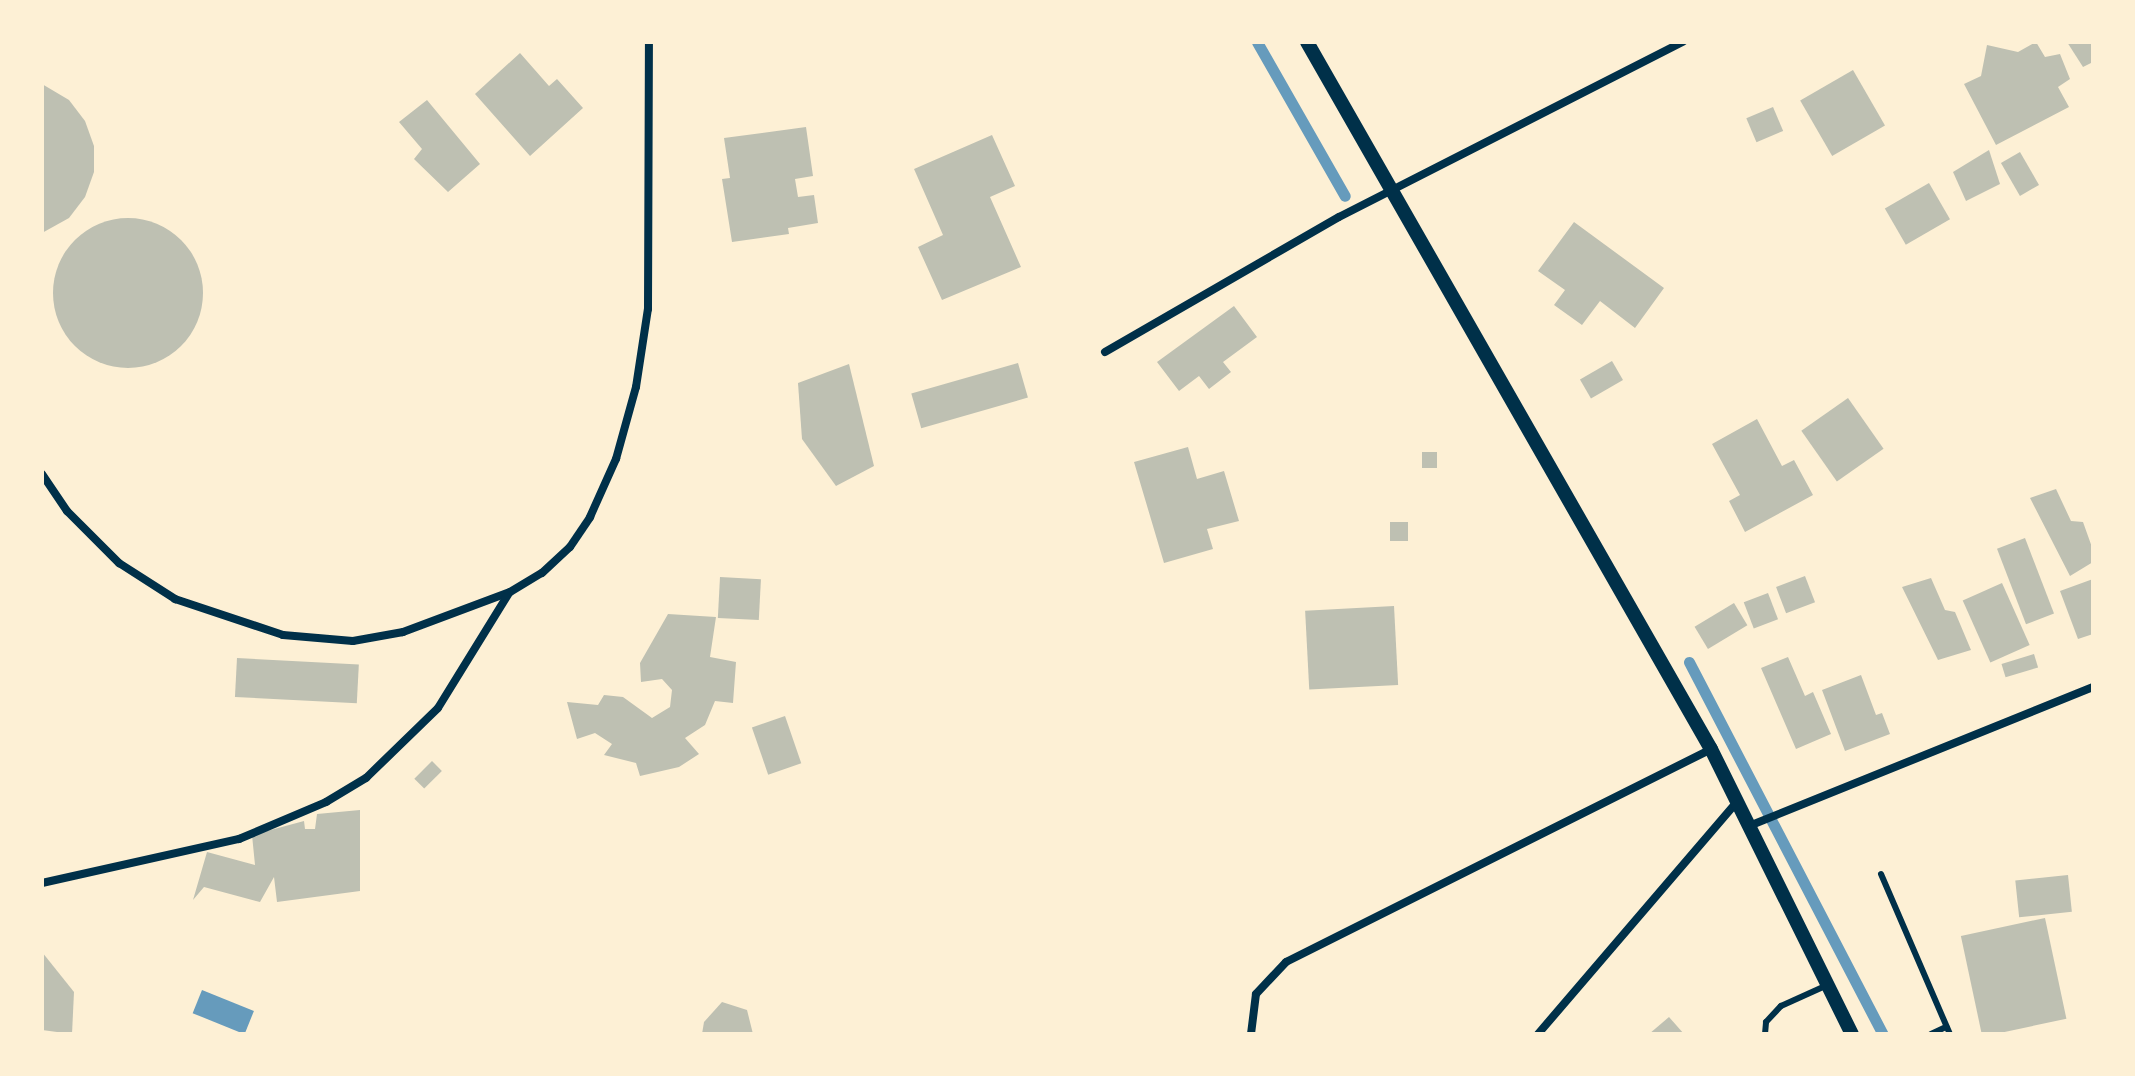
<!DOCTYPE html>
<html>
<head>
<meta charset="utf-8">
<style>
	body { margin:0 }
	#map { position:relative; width:2135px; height:1076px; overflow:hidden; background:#fdf0d5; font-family:"IBM Plex Sans",sans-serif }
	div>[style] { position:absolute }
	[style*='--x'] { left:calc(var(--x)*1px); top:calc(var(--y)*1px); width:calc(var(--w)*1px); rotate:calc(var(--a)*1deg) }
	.water>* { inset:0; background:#669bbc; transform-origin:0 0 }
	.stream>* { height:11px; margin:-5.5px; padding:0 5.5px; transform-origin:5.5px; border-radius:5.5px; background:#669bbc }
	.building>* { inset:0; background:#bec0b2; transform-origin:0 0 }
	.round { border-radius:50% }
	.service>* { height:6px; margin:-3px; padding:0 3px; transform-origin:3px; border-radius:3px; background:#003049 }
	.minor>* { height:8px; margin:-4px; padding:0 4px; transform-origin:4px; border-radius:4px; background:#003049 }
	.tertiary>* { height:14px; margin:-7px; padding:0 7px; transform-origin:7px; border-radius:7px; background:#003049 }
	span { translate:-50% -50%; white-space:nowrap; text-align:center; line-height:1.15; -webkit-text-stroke:6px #fdf0d5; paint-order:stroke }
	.frame { position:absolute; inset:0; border:44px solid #fdf0d5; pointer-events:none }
</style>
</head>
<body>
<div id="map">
	<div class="water">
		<i style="left:202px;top:990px;width:56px;height:25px;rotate:22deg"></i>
	</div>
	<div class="stream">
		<i style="--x:1257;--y:42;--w:177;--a:60.3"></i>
		<i style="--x:1689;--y:662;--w:420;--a:62.5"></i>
	</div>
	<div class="building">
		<i style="clip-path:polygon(2036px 42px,2045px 57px,2060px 54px,2070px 79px,2058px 87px,2069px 107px,1996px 145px,1964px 84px,1981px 76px,1987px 45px,2018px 52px)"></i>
		<i style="clip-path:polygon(2067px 42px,2093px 42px,2093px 62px,2083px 67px)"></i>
		<i style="clip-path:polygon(520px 53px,549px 86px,557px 79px,583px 108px,530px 156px,475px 94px)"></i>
		<i style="left:1853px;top:70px;width:64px;height:61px;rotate:60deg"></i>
		<i style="clip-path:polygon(42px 84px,69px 100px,85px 121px,94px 146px,94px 172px,85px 197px,69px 218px,42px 233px)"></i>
		<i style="clip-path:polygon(427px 100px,480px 164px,448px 192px,414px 159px,422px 149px,399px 122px)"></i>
		<i style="left:1773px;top:107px;width:26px;height:29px;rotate:67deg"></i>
		<i style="clip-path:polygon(806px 127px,813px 176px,795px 179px,798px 197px,814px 195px,818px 223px,788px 228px,789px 234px,732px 242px,722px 179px,730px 178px,724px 138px)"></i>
		<i style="clip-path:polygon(992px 135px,1015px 186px,990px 197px,1021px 267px,942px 300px,918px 247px,943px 235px,914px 169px)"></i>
		<i style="clip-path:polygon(1989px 150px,2000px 184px,1966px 201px,1953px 172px)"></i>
		<i style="left:2020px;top:152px;width:38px;height:22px;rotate:60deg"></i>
		<i style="left:1929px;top:183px;width:42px;height:51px;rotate:60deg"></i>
		<i class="round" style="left:53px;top:218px;width:150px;height:150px"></i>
		<i style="clip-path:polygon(1574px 222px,1664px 288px,1635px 328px,1600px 301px,1582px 325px,1554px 305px,1565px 290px,1538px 271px)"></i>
		<i style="clip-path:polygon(1234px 306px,1257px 337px,1223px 362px,1231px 372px,1209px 389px,1199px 376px,1179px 391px,1157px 362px)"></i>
		<i style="left:1612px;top:361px;width:22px;height:37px;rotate:60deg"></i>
		<i style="left:1018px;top:363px;width:36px;height:111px;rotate:74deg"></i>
		<i style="clip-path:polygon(849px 364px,874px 466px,836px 486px,802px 439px,798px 383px)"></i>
		<i style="left:1848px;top:398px;width:62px;height:57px;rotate:55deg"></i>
		<i style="clip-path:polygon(1757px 419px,1782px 466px,1794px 460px,1813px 495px,1745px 532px,1729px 501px,1740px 495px,1712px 444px)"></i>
		<i style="clip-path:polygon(1188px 447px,1197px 479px,1224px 471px,1239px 521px,1207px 529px,1213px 549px,1164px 563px,1134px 462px)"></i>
		<i style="left:1437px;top:452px;width:16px;height:15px;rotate:90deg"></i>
		<i style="clip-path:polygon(2056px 489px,2071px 521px,2083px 522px,2093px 550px,2093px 562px,2070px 576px,2030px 498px)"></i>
		<i style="left:1408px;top:522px;width:19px;height:18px;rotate:90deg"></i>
		<i style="left:2025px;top:538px;width:81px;height:30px;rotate:69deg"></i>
		<i style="left:1805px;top:576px;width:28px;height:31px;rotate:69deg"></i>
		<i style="left:720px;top:577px;width:41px;height:41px;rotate:3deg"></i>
		<i style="clip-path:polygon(1931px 578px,1945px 610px,1955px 612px,1971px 650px,1938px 660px,1902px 587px)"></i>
		<i style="clip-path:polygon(2093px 579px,2093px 634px,2078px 639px,2060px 591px)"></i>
		<i style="left:2002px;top:583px;width:68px;height:43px;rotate:66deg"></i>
		<i style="left:1768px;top:593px;width:28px;height:26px;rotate:69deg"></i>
		<i style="left:1734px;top:603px;width:26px;height:46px;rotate:59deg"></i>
		<i style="left:1394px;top:606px;width:79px;height:89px;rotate:87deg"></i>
		<i style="clip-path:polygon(668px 614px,716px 617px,710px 657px,736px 662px,733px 703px,715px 701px,705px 725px,685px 738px,699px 754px,679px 767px,640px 776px,636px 763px,604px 755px,612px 744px,595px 733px,577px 739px,567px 702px,598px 705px,604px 695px,623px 697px,652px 718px,670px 707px,672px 690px,662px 679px,641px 682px,640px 663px)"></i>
		<i style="left:2034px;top:654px;width:14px;height:34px;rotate:73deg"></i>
		<i style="clip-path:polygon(1788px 657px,1805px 696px,1813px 692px,1831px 734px,1796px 749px,1761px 668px)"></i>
		<i style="left:237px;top:658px;width:122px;height:39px;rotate:3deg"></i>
		<i style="clip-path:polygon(1861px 675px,1876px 715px,1882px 713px,1890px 734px,1845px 751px,1822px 690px)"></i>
		<i style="left:785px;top:716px;width:50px;height:35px;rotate:71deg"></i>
		<i style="left:432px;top:761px;width:14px;height:25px;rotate:45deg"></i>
		<i style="clip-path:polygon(360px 810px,360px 891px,277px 902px,274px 877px,260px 902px,204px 887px,193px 900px,207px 852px,255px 865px,252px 835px,304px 821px,305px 829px,315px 829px,317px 814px)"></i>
		<i style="left:2068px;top:875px;width:37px;height:53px;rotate:84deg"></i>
		<i style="left:2045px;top:918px;width:103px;height:86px;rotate:78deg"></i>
		<i style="clip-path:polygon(42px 952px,74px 992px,72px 1034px,42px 1030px)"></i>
		<i style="clip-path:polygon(722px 1002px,747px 1010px,753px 1034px,702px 1034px,704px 1022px)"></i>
		<i style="clip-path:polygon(1669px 1017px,1684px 1034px,1649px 1034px)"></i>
	</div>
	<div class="service">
		<i style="--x:1881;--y:874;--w:174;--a:66.7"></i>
		<i style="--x:1765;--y:1034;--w:12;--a:-85"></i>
		<i style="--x:1766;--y:1022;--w:22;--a:-47"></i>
		<i style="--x:1781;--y:1006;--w:48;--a:-24.4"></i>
		<i style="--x:1931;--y:1034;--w:17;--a:-25"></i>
	</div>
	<div class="minor">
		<i style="--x:1105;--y:352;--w:270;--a:-30"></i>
		<i style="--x:1339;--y:217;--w:386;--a:-27"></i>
		<i style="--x:42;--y:474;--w:45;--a:56"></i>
		<i style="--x:67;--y:511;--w:74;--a:45"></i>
		<i style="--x:119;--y:563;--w:67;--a:32.7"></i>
		<i style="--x:175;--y:599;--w:114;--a:18.4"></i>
		<i style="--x:283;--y:635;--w:70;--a:4.9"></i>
		<i style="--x:353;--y:641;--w:51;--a:-10.2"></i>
		<i style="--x:403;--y:632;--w:114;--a:-20.5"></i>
		<i style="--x:510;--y:592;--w:37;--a:-31"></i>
		<i style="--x:542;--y:573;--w:38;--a:-43"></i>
		<i style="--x:570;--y:547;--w:36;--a:-56"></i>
		<i style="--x:590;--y:517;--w:64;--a:-65.9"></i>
		<i style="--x:616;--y:459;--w:75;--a:-74.5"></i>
		<i style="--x:636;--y:387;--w:79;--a:-81.3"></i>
		<i style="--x:648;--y:309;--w:267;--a:-89.8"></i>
		<i style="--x:1749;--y:826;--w:371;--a:-22"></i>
		<i style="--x:42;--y:883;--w:202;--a:-12.6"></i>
		<i style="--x:239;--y:839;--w:95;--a:-23"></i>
		<i style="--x:326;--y:802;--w:47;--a:-31"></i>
		<i style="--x:366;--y:778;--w:100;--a:-44.2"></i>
		<i style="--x:438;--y:708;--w:135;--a:-58.3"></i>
		<i style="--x:1251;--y:1034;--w:40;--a:-82.9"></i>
		<i style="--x:1256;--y:994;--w:44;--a:-46.8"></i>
		<i style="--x:1286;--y:962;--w:475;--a:-26.6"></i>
		<i style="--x:1538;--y:1034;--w:306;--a:-49.4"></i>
	</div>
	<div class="tertiary">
		<i style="--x:1307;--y:42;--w:814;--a:60.26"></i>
		<i style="--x:1711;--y:749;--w:318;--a:63.7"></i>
	</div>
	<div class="frame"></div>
</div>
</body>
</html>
